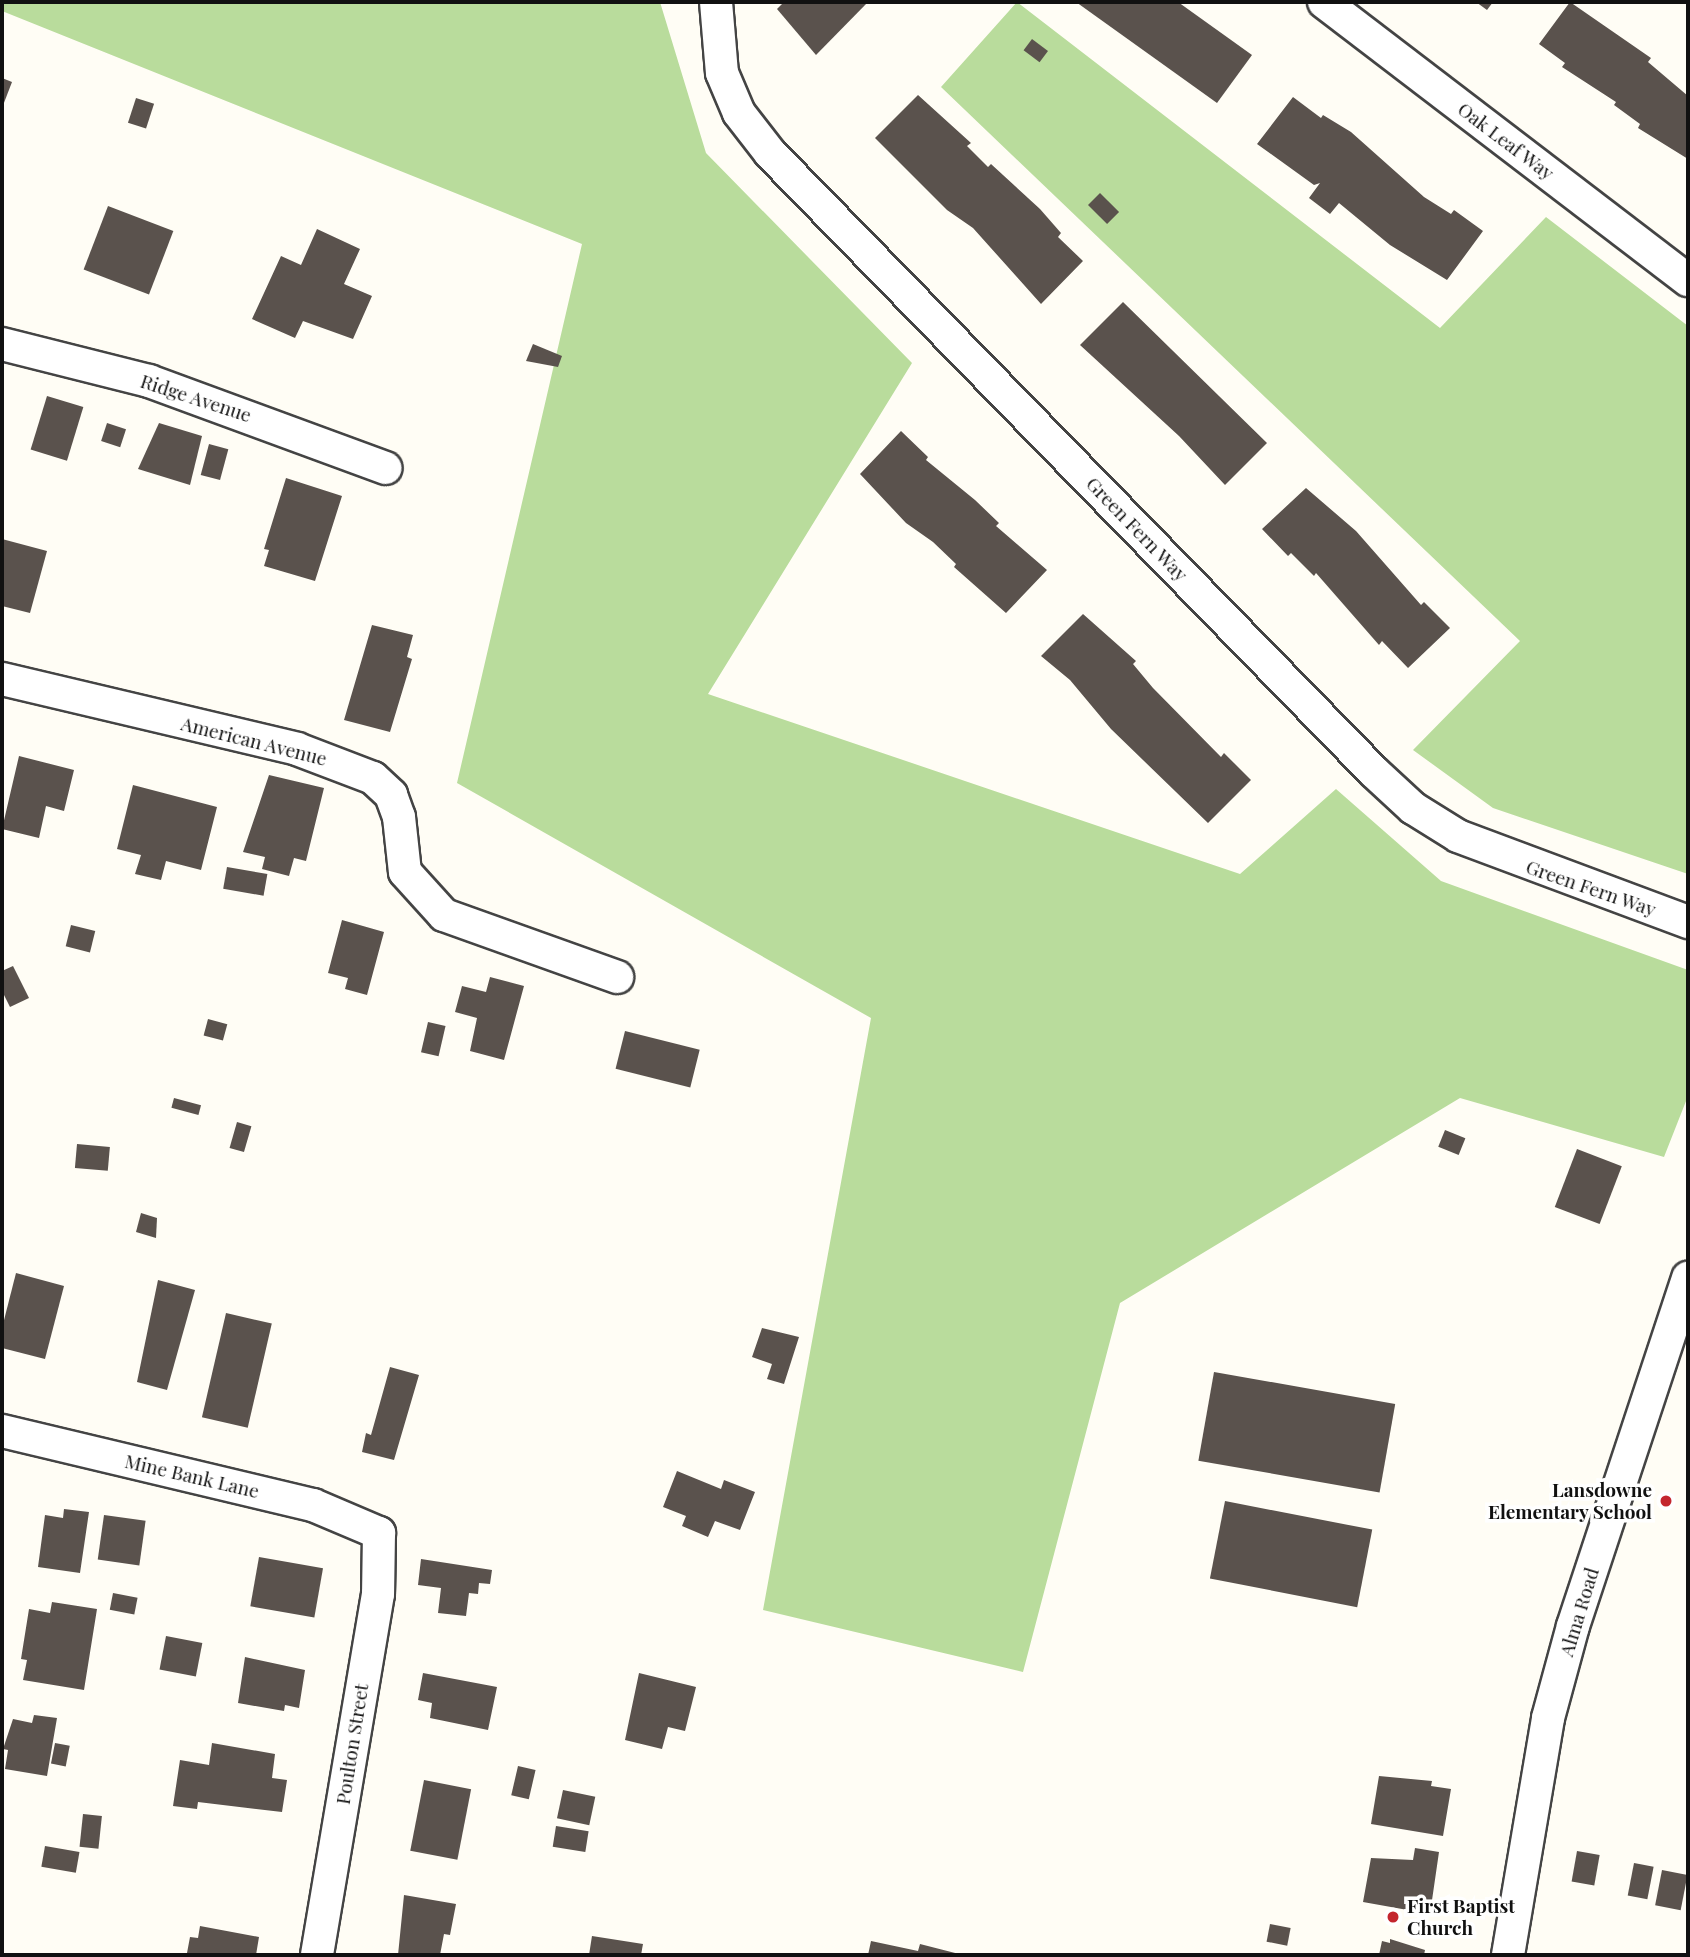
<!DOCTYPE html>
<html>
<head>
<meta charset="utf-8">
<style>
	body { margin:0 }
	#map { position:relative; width:1690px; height:1957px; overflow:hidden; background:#fffdf5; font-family:"Playfair Display",serif }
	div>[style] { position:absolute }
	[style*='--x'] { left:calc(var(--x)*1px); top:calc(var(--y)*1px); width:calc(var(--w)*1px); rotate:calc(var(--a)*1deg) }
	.forest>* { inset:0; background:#b9dc9c }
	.building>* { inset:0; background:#5a524d; transform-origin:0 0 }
	.roads { filter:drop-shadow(2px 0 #444) drop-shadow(-2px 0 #444) drop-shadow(0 2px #444) drop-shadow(0 -2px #444) }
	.minor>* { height:32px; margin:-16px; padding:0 16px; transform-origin:16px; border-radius:16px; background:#fff }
	.dots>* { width:19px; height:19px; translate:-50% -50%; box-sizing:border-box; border:4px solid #fff; border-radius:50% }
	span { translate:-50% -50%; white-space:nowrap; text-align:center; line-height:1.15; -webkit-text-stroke:7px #fff; paint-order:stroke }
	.street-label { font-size:19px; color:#111 }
	.poi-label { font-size:19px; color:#111; font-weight:700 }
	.right { translate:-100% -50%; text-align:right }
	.left { translate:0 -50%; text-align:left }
	.frame { position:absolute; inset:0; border:4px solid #111; pointer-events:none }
</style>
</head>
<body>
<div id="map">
	<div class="forest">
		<i style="clip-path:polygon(2px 2px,660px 2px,706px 153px,912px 363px,708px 694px,1240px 874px,1336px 789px,1441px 881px,1688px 970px,1688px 1096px,1664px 1157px,1460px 1098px,1120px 1303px,1023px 1672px,763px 1610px,871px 1018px,457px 783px,582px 244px,2px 11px)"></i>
		<i style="clip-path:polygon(1017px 2px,1440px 328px,1546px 217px,1688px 326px,1688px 874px,1493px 808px,1413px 750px,1520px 641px,941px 87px)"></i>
	</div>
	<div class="building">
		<i style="clip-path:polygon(784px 2px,868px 2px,816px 55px,777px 9px)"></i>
		<i style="clip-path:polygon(1076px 2px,1178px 2px,1252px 55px,1217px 103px)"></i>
		<i style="clip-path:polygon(1476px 2px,1493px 2px,1487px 10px)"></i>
		<i style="clip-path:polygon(1570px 2px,1651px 58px,1648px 62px,1688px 96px,1688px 159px,1638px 128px,1640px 124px,1614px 105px,1616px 102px,1562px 67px,1565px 63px,1539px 44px)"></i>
		<i style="left:1032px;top:39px;width:20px;height:14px;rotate:37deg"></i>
		<i style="clip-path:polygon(2px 78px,12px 82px,2px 108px)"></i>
		<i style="clip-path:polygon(918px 95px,971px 143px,967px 146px,988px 167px,991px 164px,1040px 209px,1061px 233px,1058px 237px,1083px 261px,1041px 304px,973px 228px,947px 210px,875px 138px)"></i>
		<i style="clip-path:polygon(1293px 97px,1321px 118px,1323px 115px,1351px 132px,1424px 197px,1451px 214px,1454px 210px,1483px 231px,1447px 280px,1390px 245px,1339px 203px,1330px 214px,1309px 198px,1320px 183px,1314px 185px,1257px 144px)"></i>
		<i style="left:136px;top:98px;width:19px;height:26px;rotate:18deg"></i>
		<i style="left:1100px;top:193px;width:27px;height:17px;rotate:45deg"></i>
		<i style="left:108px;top:206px;width:70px;height:68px;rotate:21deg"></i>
		<i style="clip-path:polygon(317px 229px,360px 249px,344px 284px,372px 296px,353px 339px,303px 321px,295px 338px,252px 319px,281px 256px,301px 265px)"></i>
		<i style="clip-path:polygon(1123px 302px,1267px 443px,1225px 485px,1179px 436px,1080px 345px)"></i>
		<i style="clip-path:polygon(533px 344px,562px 356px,558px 367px,526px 361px)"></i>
		<i style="left:47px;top:396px;width:38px;height:56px;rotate:17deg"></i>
		<i style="left:107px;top:423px;width:20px;height:19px;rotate:18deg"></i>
		<i style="clip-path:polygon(159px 423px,202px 436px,190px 485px,138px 469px)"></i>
		<i style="clip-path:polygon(901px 431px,928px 457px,926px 460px,975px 500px,999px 523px,996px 526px,1047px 570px,1006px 613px,954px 567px,956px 564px,933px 542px,906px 523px,860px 474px)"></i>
		<i style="left:209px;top:444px;width:20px;height:32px;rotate:15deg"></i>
		<i style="clip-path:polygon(286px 478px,342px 496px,315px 581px,264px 566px,269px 550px,264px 549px)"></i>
		<i style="clip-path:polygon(1306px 488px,1356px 531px,1421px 605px,1424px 602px,1450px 628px,1408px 668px,1382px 641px,1379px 645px,1316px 573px,1314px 576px,1291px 553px,1288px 556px,1262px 529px)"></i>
		<i style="clip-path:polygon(2px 539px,47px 551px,30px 613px,2px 606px)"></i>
		<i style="clip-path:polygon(1083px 614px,1136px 661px,1133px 664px,1153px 688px,1221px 757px,1224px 753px,1251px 780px,1208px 823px,1111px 729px,1070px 680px,1041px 656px)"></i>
		<i style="clip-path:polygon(372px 625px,413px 635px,407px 657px,412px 659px,390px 732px,344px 720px)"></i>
		<i style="clip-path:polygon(19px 756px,74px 770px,64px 811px,46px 806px,39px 838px,2px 829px)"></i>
		<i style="clip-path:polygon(269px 775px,324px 788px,306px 861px,294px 858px,289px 876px,262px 869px,265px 857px,243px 852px)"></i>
		<i style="clip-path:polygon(133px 785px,217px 807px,201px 870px,166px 861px,161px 880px,135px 874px,141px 855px,117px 849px)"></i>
		<i style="left:227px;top:867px;width:41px;height:22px;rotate:10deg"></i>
		<i style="clip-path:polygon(342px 920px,384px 932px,367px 995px,345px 989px,348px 978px,328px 973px)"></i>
		<i style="left:71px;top:925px;width:25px;height:22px;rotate:14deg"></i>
		<i style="clip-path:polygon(13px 966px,29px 998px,10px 1007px,2px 991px,2px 971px)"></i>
		<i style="clip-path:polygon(490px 977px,524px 986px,504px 1060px,470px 1051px,477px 1018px,455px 1012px,462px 986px,486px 992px)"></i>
		<i style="left:208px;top:1019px;width:20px;height:17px;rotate:15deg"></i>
		<i style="left:428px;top:1022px;width:18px;height:31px;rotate:13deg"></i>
		<i style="left:625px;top:1031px;width:77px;height:39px;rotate:14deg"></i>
		<i style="left:174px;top:1098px;width:28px;height:10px;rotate:15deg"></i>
		<i style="left:237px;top:1122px;width:15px;height:27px;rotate:16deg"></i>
		<i style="left:1445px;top:1130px;width:22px;height:18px;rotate:22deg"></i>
		<i style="left:77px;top:1144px;width:33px;height:24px;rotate:5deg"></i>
		<i style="left:1577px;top:1149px;width:48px;height:62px;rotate:21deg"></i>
		<i style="clip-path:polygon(141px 1213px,157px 1218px,156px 1238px,136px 1232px)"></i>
		<i style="clip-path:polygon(16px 1273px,64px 1286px,45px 1359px,2px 1348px,2px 1328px)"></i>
		<i style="clip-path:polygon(158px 1280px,195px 1290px,167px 1390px,137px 1382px)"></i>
		<i style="left:226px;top:1313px;width:47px;height:107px;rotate:13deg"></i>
		<i style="clip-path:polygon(762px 1328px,799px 1337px,784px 1384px,767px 1379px,772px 1364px,752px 1357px)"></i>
		<i style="clip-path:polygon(390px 1367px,419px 1375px,394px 1460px,362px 1452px,366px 1433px,371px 1435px)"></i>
		<i style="left:1214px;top:1372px;width:184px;height:90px;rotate:10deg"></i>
		<i style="clip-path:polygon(677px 1471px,721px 1489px,724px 1480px,755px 1492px,740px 1530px,715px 1521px,708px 1537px,682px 1526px,686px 1516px,663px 1507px)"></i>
		<i style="left:1225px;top:1501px;width:150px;height:79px;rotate:11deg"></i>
		<i style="clip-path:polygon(64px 1509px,89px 1512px,80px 1573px,38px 1567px,45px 1515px,63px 1518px)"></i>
		<i style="left:104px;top:1515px;width:42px;height:45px;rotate:8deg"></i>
		<i style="left:259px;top:1557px;width:65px;height:50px;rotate:10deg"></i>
		<i style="clip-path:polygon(421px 1559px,492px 1570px,490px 1584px,479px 1583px,478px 1594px,469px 1593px,466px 1616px,438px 1613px,441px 1588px,418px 1585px)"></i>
		<i style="left:113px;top:1593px;width:25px;height:17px;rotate:11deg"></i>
		<i style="clip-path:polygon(52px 1602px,97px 1609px,84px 1690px,23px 1680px,27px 1660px,21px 1659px,29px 1609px,50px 1613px)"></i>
		<i style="left:166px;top:1636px;width:37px;height:34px;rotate:11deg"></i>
		<i style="clip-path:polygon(245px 1657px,305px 1670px,299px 1708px,285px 1705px,284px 1711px,238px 1703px)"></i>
		<i style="clip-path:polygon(423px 1673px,497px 1687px,488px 1730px,430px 1718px,432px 1703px,418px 1700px)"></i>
		<i style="clip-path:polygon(639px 1673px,696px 1687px,685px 1731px,668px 1727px,662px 1749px,625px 1740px)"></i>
		<i style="clip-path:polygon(34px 1715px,57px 1718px,47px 1776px,5px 1769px,8px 1750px,3px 1749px,13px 1719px,32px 1723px)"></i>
		<i style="left:55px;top:1743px;width:15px;height:21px;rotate:11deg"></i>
		<i style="clip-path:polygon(212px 1743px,275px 1754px,272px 1778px,287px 1780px,282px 1812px,198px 1802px,197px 1809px,173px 1806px,180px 1760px,209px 1765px)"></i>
		<i style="left:518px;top:1766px;width:18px;height:30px;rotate:13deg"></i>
		<i style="clip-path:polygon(1379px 1776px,1432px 1781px,1431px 1786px,1451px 1789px,1443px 1836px,1371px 1824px)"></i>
		<i style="left:424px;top:1780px;width:48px;height:72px;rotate:11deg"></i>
		<i style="left:563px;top:1790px;width:33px;height:29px;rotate:12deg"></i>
		<i style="left:83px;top:1814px;width:19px;height:33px;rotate:6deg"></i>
		<i style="left:556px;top:1826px;width:33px;height:21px;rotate:9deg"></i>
		<i style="left:45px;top:1846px;width:35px;height:21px;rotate:10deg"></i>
		<i style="clip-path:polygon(1415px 1848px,1439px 1852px,1430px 1914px,1363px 1902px,1371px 1858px,1413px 1860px)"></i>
		<i style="left:1577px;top:1851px;width:23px;height:31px;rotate:10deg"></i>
		<i style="left:1634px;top:1863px;width:20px;height:33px;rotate:11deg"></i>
		<i style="left:1662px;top:1870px;width:26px;height:36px;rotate:11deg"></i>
		<i style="clip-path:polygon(404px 1895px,456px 1904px,450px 1935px,444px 1934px,440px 1955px,398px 1955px)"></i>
		<i style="left:1270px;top:1924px;width:21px;height:18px;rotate:11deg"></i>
		<i style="clip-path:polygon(200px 1926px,259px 1937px,256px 1955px,187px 1953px,190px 1937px,198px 1938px)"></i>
		<i style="clip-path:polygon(592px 1936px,643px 1944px,641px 1955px,589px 1955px)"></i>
		<i style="clip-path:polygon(1390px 1939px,1425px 1950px,1424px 1955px,1379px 1955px,1382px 1941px,1390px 1943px)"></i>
		<i style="clip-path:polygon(871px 1941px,918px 1951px,920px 1944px,963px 1955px,868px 1955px)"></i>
	</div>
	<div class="roads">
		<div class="minor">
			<i style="--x:716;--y:2;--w:71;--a:85.2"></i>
			<i style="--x:722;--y:73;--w:43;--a:67"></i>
			<i style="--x:739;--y:113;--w:51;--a:52.2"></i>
			<i style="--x:770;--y:153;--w:865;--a:45.7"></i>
			<i style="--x:1374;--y:772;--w:53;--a:42.7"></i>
			<i style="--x:1413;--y:808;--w:53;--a:31.9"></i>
			<i style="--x:1458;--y:836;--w:246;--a:20.5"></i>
			<i style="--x:1324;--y:2;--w:458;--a:37.4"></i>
			<i style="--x:2;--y:344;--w:152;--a:14.1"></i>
			<i style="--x:149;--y:381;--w:252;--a:20.2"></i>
			<i style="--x:2;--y:679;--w:303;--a:13.3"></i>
			<i style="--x:297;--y:749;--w:81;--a:20.9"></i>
			<i style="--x:373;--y:778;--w:25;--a:43"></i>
			<i style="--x:391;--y:795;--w:23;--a:70"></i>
			<i style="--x:399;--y:817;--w:55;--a:83.8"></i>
			<i style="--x:405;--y:872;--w:58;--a:47.8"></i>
			<i style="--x:444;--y:915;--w:184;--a:19.7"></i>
			<i style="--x:2;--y:1431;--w:320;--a:13.4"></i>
			<i style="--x:313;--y:1505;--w:72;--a:23"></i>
			<i style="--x:379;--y:1533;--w:61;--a:90.9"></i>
			<i style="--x:378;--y:1594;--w:366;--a:99.6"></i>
			<i style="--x:1508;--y:1955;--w:240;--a:-80.4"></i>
			<i style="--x:1548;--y:1718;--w:95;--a:-74.8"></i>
			<i style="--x:1573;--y:1626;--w:367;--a:-71.7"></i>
		</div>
	</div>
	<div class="dots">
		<i style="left:1666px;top:1501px;background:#c4262e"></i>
		<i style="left:1393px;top:1917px;background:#c4262e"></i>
	</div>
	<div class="street-label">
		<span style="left:1506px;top:141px;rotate:37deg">Oak Leaf Way</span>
		<span style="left:196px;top:398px;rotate:18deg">Ridge Avenue</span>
		<span style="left:1137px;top:529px;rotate:46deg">Green Fern Way</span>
		<span style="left:254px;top:741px;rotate:14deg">American Avenue</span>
		<span style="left:1591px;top:888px;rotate:19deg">Green Fern Way</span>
		<span style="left:192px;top:1476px;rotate:13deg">Mine Bank Lane</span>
		<span style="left:1579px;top:1612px;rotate:-73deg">Alma Road</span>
		<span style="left:352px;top:1744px;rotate:-81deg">Poulton Street</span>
	</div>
	<div class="poi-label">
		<span class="right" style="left:1652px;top:1501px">Lansdowne<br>Elementary School</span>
		<span class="left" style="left:1407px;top:1917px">First Baptist<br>Church</span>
	</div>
	<div class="frame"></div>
</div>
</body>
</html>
